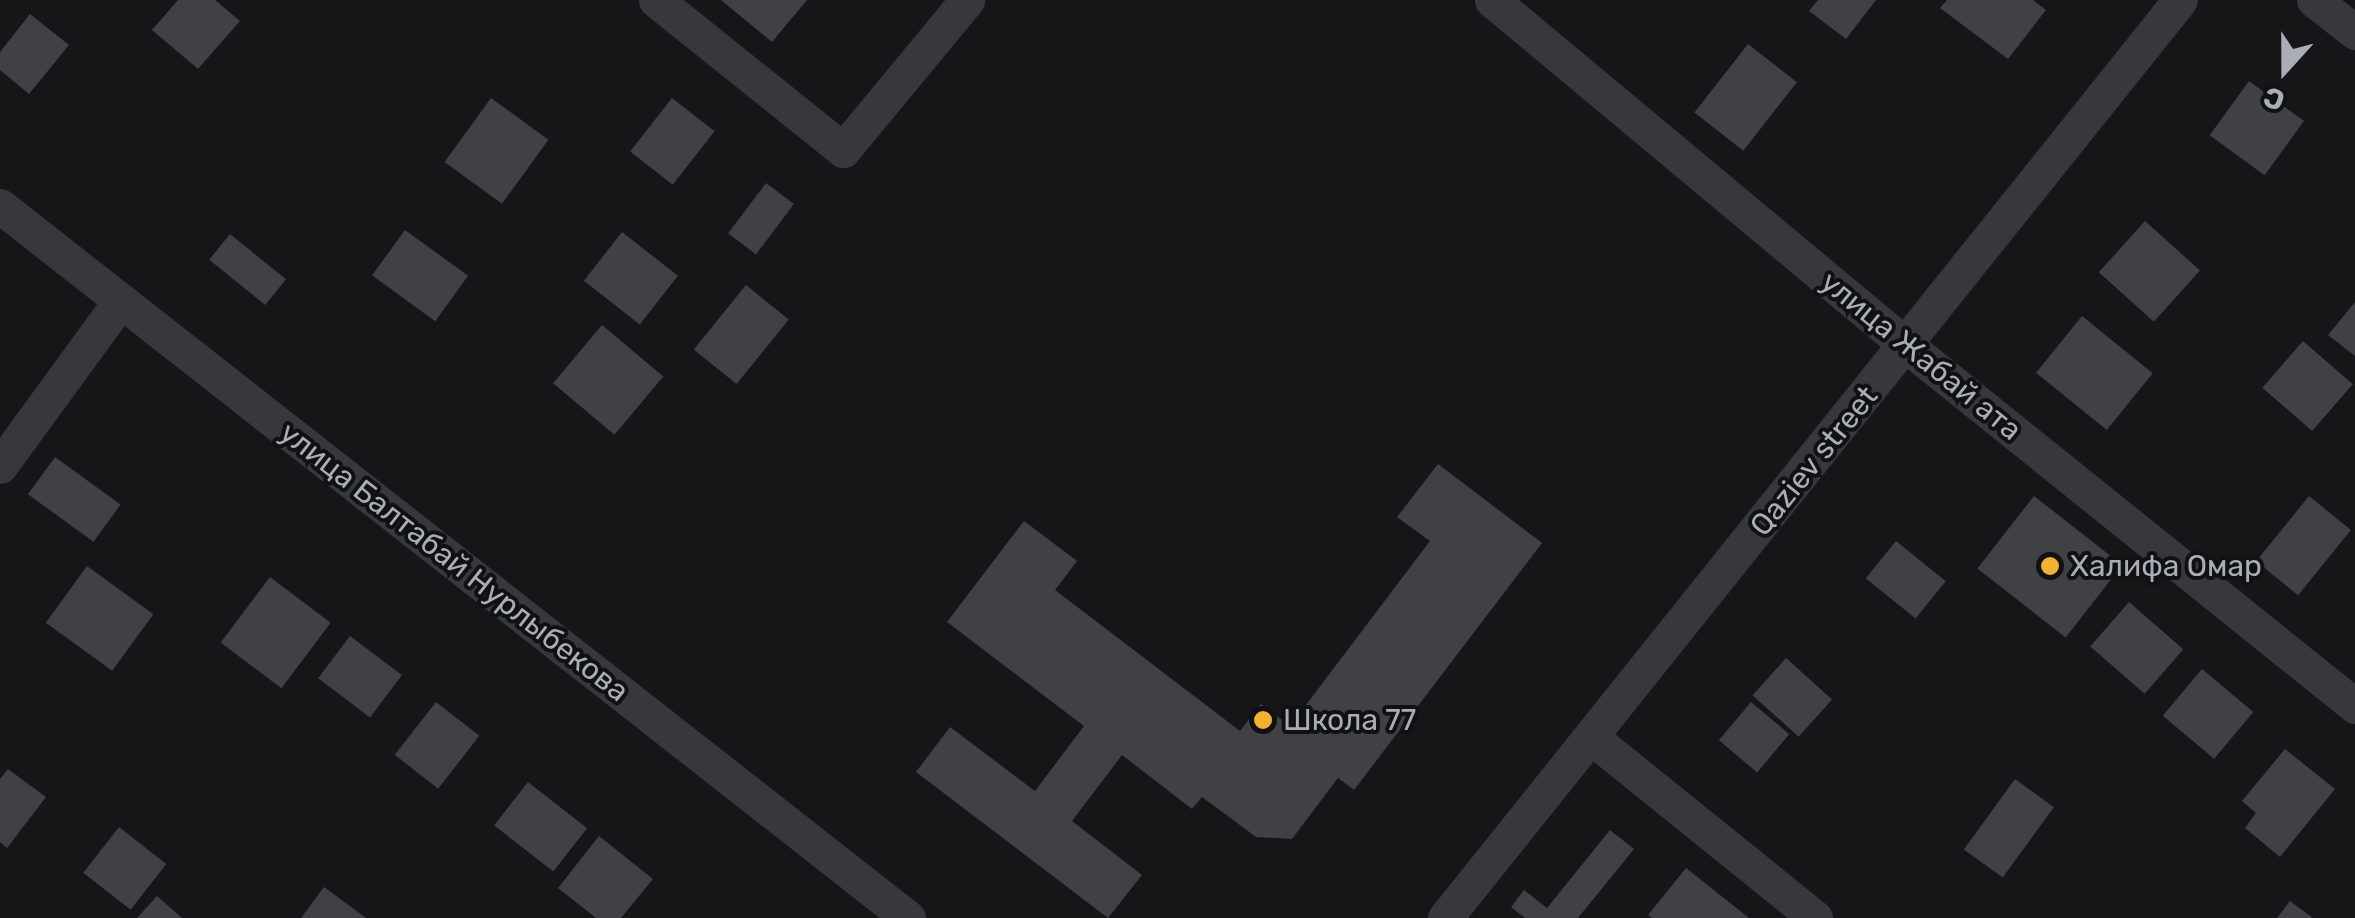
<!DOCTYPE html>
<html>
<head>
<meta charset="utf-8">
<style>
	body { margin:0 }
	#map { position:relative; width:2355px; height:918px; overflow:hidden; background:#161618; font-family:Rubik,sans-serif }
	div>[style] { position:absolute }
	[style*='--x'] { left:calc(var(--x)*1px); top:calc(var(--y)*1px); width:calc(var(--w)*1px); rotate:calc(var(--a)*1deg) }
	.building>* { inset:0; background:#404145; transform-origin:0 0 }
	.minor>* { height:35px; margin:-17.5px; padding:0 17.5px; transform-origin:17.5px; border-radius:17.5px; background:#37383d }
	.dots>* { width:28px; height:28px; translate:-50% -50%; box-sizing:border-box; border:5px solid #111113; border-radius:50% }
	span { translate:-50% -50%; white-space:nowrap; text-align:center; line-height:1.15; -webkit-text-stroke:8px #111113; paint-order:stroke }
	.street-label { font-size:30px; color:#a8adb8 }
	.poi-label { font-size:30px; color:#a8adb8 }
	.left { translate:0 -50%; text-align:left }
	.north { position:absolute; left:2235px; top:20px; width:100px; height:100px; -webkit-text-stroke:8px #111113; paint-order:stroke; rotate:201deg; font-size:28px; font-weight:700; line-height:40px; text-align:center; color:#a8adb8 }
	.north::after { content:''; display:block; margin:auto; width:35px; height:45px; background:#a8adb8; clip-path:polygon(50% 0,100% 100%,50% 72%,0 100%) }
</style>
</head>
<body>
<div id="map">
	<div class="building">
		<i style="clip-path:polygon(178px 0,215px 0,240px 21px,198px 69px,152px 30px)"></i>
		<i style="clip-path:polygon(721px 0,807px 0,772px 42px)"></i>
		<i style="clip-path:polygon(1818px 0,1876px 0,1846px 39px,1809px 11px)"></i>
		<i style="clip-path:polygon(1947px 0,2033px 0,2046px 10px,2008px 59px,1940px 8px)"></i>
		<i style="clip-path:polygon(30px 14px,69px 45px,29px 94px,0 70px,0 52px)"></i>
		<i style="left:1748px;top:44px;width:62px;height:87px;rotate:38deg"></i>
		<i style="left:2249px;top:81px;width:68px;height:67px;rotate:36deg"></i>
		<i style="left:491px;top:98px;width:71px;height:79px;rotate:36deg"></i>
		<i style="left:672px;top:98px;width:54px;height:68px;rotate:38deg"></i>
		<i style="left:766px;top:183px;width:35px;height:63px;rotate:37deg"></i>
		<i style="left:2145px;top:221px;width:74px;height:69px;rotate:42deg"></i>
		<i style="left:405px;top:230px;width:78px;height:56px;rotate:36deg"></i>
		<i style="left:622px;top:232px;width:71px;height:62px;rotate:38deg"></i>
		<i style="left:230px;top:234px;width:72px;height:33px;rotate:39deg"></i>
		<i style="left:746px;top:285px;width:55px;height:83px;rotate:39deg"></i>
		<i style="clip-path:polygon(2355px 302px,2355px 356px,2328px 335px)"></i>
		<i style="left:2082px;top:316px;width:91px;height:73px;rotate:39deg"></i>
		<i style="left:602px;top:325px;width:80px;height:76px;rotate:40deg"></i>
		<i style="left:2303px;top:341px;width:66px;height:62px;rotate:41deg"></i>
		<i style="left:55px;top:457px;width:81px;height:46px;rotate:36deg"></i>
		<i style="clip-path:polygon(1438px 464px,1542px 543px,1354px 790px,1338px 778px,1292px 839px,1256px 837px,1202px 797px,1192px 809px,1122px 755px,1072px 821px,1142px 875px,1108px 918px,916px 772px,950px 727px,1035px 791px,1084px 726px,947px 622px,1024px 521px,1077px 561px,1055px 590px,1240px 731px,1261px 704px,1290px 726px,1430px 541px,1397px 517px)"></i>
		<i style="left:2034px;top:496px;width:112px;height:92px;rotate:38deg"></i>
		<i style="left:2309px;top:496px;width:54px;height:84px;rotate:39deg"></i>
		<i style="left:1896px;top:541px;width:64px;height:48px;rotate:39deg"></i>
		<i style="left:87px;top:566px;width:82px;height:70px;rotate:36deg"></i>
		<i style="left:270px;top:577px;width:76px;height:82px;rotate:37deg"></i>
		<i style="left:2129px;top:602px;width:72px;height:59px;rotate:41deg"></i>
		<i style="left:350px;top:636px;width:65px;height:53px;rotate:37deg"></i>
		<i style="left:1786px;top:658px;width:62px;height:50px;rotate:42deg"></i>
		<i style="left:2202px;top:669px;width:67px;height:61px;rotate:40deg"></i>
		<i style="left:436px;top:702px;width:55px;height:67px;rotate:38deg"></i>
		<i style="left:1751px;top:702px;width:50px;height:50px;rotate:40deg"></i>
		<i style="clip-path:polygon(2285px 749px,2335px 789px,2280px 857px,2245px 828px,2256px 813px,2242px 801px)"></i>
		<i style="clip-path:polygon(8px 769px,46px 797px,7px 848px,0 842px,0 779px)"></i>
		<i style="left:2015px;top:779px;width:48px;height:87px;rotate:36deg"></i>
		<i style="left:528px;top:782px;width:75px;height:55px;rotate:38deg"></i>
		<i style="left:119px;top:827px;width:60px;height:58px;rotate:38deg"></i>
		<i style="clip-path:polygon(1610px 830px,1634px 849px,1578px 918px,1525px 918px,1511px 907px,1524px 890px,1547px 908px)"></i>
		<i style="clip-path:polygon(599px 836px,653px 879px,621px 918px,596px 918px,558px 888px)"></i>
		<i style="clip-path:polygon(1686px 868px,1749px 918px,1652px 918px,1648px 915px)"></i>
		<i style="clip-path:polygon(324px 887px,366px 918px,301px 918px)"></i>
		<i style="clip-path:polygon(157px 896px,182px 918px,137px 918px)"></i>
		<i style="clip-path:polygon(2290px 901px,2313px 918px,2277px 918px)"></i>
	</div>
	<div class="minor">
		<i style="--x:656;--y:0;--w:240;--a:38.7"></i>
		<i style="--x:843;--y:150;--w:195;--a:-50.4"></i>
		<i style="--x:1492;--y:0;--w:540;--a:39.82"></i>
		<i style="--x:1907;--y:346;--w:575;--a:38.78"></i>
		<i style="--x:2314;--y:0;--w:52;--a:38"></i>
		<i style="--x:0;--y:206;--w:1154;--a:38.1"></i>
		<i style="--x:0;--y:466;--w:205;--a:-53.9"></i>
		<i style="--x:1591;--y:737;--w:288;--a:38.9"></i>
		<i style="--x:1445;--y:918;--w:1176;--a:-51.32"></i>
	</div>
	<div class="dots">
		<i style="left:2050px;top:566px;background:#f2b134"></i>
		<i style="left:1263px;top:720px;background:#f2b134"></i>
	</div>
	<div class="street-label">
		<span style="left:1921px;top:356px;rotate:39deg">улица Жабай ата</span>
		<span style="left:1814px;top:461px;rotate:-51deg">Qaziev street</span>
		<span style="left:454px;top:562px;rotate:38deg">улица Балтабай Нурлыбекова</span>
	</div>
	<div class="poi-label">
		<span class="left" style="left:2070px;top:566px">Халифа Омар</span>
		<span class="left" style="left:1283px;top:720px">Школа 77</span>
	</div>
	<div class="north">С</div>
</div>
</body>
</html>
